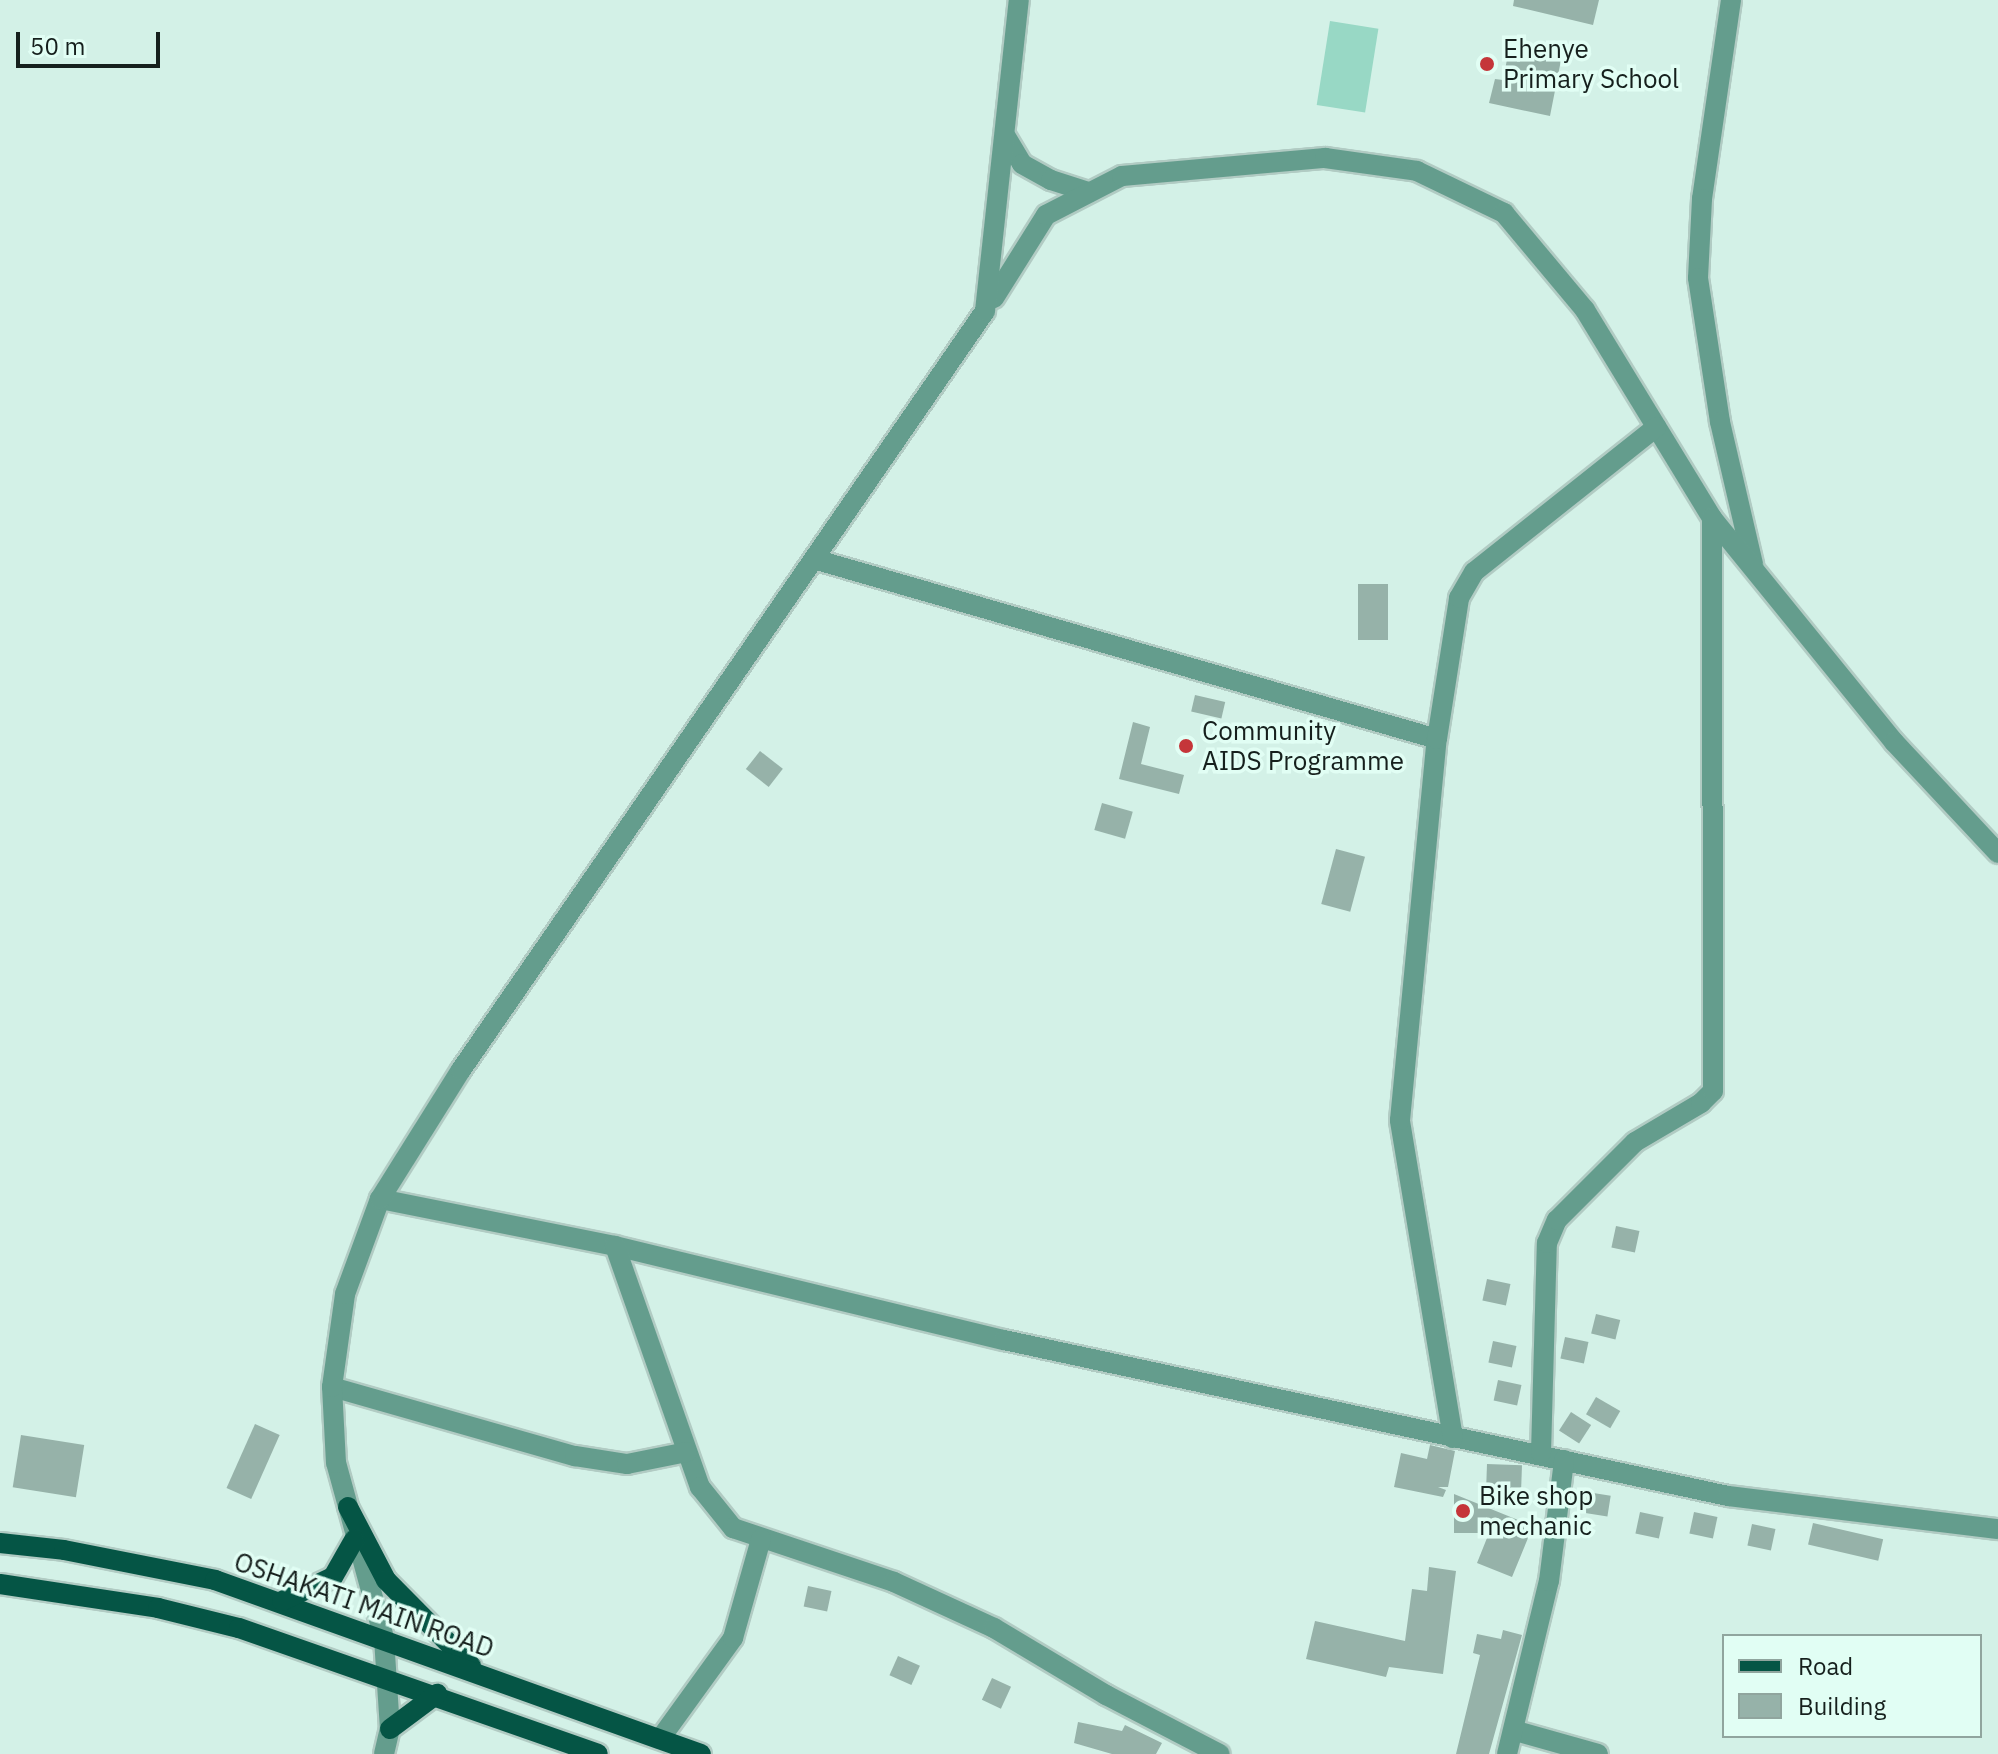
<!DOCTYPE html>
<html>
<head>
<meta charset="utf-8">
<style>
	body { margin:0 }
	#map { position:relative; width:1998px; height:1754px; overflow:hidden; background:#d3f1e7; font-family:"IBM Plex Sans",sans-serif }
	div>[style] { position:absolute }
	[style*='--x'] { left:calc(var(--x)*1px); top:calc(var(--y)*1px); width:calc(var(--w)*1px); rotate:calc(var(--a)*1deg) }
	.green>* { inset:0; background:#98d8c5; transform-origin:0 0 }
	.building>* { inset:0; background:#96b2a9; transform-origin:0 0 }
	.roads { filter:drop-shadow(2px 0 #b1cbc3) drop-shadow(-2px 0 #b1cbc3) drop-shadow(0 2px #b1cbc3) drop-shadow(0 -2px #b1cbc3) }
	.minor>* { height:20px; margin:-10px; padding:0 10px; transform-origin:10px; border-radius:10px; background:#649d8d }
	.major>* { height:20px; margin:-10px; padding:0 10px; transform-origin:10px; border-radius:10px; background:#055545 }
	.dots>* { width:22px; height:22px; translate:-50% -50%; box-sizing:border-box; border:4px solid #e1fef4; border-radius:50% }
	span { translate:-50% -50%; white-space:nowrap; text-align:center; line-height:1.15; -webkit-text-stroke:7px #e1fef4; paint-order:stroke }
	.poi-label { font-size:26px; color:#16201d }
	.left { translate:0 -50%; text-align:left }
	.street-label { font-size:26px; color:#16201d }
	.legend { position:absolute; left:1722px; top:1634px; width:260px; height:104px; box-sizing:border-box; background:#e1fef4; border:2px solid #90a59e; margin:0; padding:10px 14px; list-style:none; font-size:24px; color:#16201d }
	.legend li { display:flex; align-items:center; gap:16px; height:40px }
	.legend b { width:40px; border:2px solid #90a59e }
	.scale { position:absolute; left:16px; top:32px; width:144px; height:36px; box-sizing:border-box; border:4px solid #16201d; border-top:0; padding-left:10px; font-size:24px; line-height:28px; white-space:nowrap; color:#16201d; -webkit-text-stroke:6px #e1fef4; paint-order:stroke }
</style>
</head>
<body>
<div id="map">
	<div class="green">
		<i style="left:1330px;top:21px;width:49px;height:85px;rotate:9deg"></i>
	</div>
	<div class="building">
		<i style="clip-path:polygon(1514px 0,1599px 0,1593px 25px,1513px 6px)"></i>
		<i style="clip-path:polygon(1510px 44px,1562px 55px,1550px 116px,1489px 103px,1495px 79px,1503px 80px)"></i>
		<i style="left:1358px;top:584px;width:30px;height:56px"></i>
		<i style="left:1195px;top:695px;width:31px;height:17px;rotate:13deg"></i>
		<i style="clip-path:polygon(1133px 722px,1150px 727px,1141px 764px,1184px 775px,1179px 794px,1119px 779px)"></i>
		<i style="left:760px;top:751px;width:29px;height:23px;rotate:38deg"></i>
		<i style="left:1102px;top:803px;width:32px;height:28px;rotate:16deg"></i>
		<i style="left:1336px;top:849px;width:30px;height:57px;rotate:15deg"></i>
		<i style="left:1616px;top:1226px;width:24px;height:22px;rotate:12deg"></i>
		<i style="left:1487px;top:1279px;width:24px;height:22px;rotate:12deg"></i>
		<i style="left:1596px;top:1314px;width:25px;height:20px;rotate:14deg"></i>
		<i style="left:1565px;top:1337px;width:24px;height:22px;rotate:12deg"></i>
		<i style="left:1493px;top:1341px;width:24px;height:22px;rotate:12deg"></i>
		<i style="left:1498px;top:1380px;width:24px;height:21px;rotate:12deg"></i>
		<i style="left:1596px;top:1397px;width:28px;height:20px;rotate:30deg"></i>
		<i style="left:1571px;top:1412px;width:24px;height:22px;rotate:33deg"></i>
		<i style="left:255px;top:1424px;width:27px;height:70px;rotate:24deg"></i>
		<i style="left:21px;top:1435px;width:64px;height:53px;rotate:9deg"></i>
		<i style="clip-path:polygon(1430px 1445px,1455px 1451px,1448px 1487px,1438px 1487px,1446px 1490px,1443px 1497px,1394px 1487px,1401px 1453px,1427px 1459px)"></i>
		<i style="left:1487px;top:1464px;width:35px;height:23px;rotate:2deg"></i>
		<i style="left:1587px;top:1492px;width:24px;height:21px;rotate:9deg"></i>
		<i style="clip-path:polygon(1454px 1494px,1533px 1526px,1512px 1577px,1477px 1563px,1489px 1533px,1454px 1533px)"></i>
		<i style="left:1640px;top:1512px;width:24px;height:22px;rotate:12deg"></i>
		<i style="left:1694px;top:1512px;width:24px;height:22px;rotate:12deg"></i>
		<i style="left:1813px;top:1523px;width:72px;height:22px;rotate:13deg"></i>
		<i style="left:1752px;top:1524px;width:24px;height:22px;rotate:12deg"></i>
		<i style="clip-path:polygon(1429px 1567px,1456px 1571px,1443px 1674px,1389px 1667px,1386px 1677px,1306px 1659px,1315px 1621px,1405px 1641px,1412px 1589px,1427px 1591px)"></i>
		<i style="left:808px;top:1586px;width:24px;height:21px;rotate:12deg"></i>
		<i style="clip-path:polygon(1503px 1630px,1522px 1635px,1489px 1754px,1456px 1754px,1480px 1655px,1473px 1653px,1477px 1634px,1501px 1639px)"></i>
		<i style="left:898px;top:1656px;width:24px;height:21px;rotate:24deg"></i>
		<i style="left:992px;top:1678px;width:21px;height:24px;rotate:25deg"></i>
		<i style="clip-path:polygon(1078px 1722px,1122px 1731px,1125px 1725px,1162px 1743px,1156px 1754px,1112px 1754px,1074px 1743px)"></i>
	</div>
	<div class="roads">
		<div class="minor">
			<i style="--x:1731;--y:0;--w:201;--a:98.3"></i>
			<i style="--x:1702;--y:199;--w:79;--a:92.9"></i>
			<i style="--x:1698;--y:278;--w:146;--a:81.3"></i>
			<i style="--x:1720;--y:422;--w:146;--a:76.9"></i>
			<i style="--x:1006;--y:137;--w:31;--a:59"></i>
			<i style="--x:1022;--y:164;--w:33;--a:29"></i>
			<i style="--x:1051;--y:180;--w:40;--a:18"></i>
			<i style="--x:994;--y:298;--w:98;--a:-57.9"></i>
			<i style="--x:1046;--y:215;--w:85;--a:-27.2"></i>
			<i style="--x:1122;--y:176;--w:204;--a:-5.1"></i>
			<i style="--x:1325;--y:158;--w:93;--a:8"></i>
			<i style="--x:1417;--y:171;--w:97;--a:25.8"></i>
			<i style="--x:1504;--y:213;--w:126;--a:50.1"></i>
			<i style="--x:1585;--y:310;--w:244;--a:58.6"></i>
			<i style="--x:1712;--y:518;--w:289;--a:50.9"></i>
			<i style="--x:1894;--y:742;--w:152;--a:46.9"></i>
			<i style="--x:817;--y:560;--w:645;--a:16.1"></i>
			<i style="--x:380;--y:1199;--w:240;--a:11.3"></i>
			<i style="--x:615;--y:1246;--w:400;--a:13.6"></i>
			<i style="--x:1004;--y:1340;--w:741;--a:12.16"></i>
			<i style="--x:1728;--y:1496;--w:272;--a:7"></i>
			<i style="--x:615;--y:1246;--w:256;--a:70.6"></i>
			<i style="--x:700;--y:1487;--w:53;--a:51.2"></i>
			<i style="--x:733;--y:1528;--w:170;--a:18.5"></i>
			<i style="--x:894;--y:1582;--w:110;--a:24.7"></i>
			<i style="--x:994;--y:1628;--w:131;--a:30.9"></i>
			<i style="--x:1106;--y:1695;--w:128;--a:27.4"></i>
			<i style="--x:332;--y:1387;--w:253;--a:15.9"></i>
			<i style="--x:575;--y:1456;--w:53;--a:8.7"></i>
			<i style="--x:627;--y:1464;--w:61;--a:-11.3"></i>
			<i style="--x:1453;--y:1438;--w:322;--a:-99.5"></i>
			<i style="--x:1400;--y:1120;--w:383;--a:-84.5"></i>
			<i style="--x:1437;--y:739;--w:143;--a:-81.1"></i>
			<i style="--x:1459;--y:598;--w:30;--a:-60"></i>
			<i style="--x:1474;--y:572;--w:233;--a:-38.5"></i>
			<i style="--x:1541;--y:1453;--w:210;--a:-88.4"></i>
			<i style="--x:1547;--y:1243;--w:25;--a:-67"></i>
			<i style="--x:1557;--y:1220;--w:110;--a:-45"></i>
			<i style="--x:1635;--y:1142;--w:77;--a:-30.6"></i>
			<i style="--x:1701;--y:1103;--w:17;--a:-45"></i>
			<i style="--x:1713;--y:1091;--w:573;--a:-90.1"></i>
			<i style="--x:1516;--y:1731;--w:85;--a:15.7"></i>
			<i style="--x:660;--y:1739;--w:125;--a:-54.1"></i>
			<i style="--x:733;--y:1638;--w:103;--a:-74.2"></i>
			<i style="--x:384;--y:1754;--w:26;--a:-77"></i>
			<i style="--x:390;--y:1729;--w:91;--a:-93.8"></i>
			<i style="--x:384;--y:1638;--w:181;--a:-105.3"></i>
			<i style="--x:336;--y:1463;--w:76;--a:-93"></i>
			<i style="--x:332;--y:1387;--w:94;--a:-82"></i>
			<i style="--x:345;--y:1294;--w:101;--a:-69.8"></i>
			<i style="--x:380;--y:1199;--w:152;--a:-57.9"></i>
			<i style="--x:461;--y:1070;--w:922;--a:-55.38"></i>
			<i style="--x:985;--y:311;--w:313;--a:-83.8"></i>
			<i style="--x:1507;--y:1754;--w:178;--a:-76.4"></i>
			<i style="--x:1549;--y:1581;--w:122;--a:-82.9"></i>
		</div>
		<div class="major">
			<i style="--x:348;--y:1507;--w:82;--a:62.5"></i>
			<i style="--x:386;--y:1580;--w:121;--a:45.3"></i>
			<i style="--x:0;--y:1543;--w:64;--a:6.2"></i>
			<i style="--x:64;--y:1550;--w:154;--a:11.2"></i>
			<i style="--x:215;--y:1580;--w:516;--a:19.7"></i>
			<i style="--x:0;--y:1584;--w:160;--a:8.6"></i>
			<i style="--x:158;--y:1608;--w:83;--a:13.9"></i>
			<i style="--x:239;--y:1628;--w:380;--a:19.3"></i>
			<i style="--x:282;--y:1601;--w:56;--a:-25.2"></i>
			<i style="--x:333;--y:1577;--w:43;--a:-60.4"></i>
			<i style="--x:390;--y:1729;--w:59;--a:-36.7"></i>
		</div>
	</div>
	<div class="dots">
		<i style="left:1487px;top:64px;background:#c5363a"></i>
		<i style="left:1186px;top:746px;background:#c5363a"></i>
		<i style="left:1463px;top:1511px;background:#c5363a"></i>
	</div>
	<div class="poi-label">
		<span class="left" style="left:1503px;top:64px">Ehenye<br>Primary School</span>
		<span class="left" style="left:1202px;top:746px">Community<br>AIDS Programme</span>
		<span class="left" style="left:1479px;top:1511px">Bike shop<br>mechanic</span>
	</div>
	<div class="street-label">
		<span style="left:364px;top:1605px;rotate:19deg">OSHAKATI MAIN ROAD</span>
	</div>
	<ul class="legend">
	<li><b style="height:10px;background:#055545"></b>Road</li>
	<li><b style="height:22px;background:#96b2a9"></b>Building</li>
	</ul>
	<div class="scale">50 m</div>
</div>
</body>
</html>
